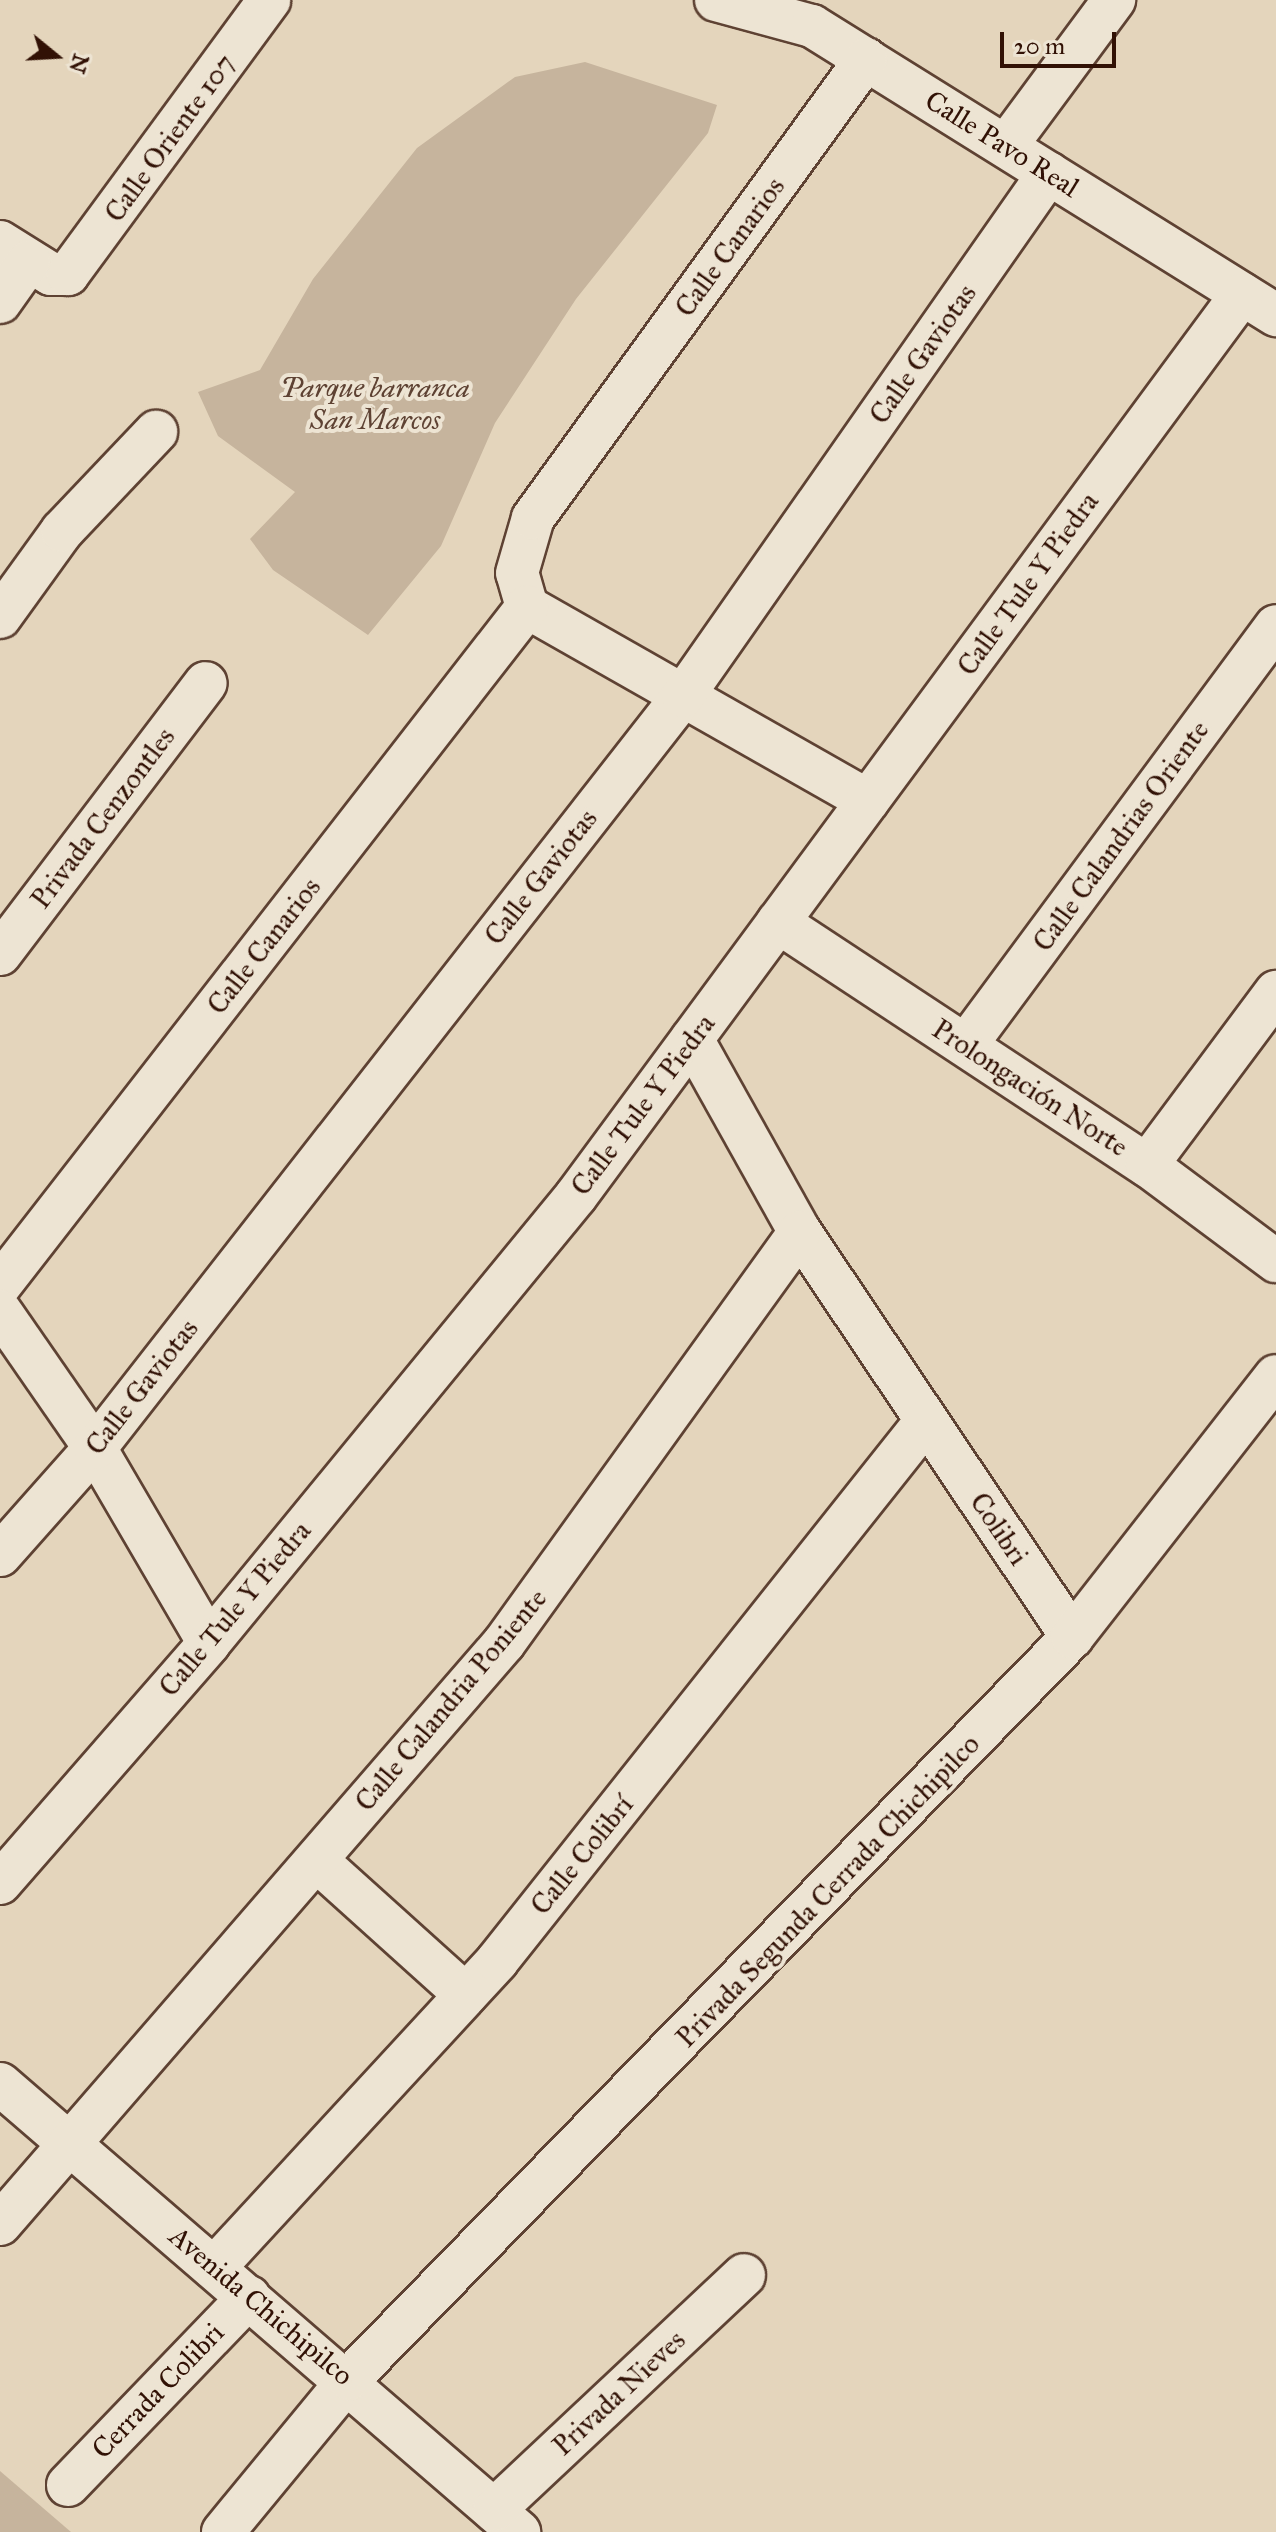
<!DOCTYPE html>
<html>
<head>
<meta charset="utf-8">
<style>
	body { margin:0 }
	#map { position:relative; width:1276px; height:2532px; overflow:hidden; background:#e4d5bc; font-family:"IM FELL Great Primer",serif }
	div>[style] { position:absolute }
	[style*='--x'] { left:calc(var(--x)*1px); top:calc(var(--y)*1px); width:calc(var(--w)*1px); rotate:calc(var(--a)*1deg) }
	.green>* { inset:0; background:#c6b49d }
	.roads { filter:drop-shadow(2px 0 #5e4233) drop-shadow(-2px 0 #5e4233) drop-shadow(0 2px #5e4233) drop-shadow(0 -2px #5e4233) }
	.minor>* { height:42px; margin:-21px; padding:0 21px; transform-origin:21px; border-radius:21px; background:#ede4d3 }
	span { translate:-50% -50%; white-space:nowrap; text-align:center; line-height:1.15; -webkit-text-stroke:8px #ede4d3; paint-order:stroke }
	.street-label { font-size:28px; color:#311105 }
	.park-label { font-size:28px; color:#5e4233; font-style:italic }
	.north { position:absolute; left:16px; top:16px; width:80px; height:80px; -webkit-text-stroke:6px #ede4d3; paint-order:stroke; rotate:108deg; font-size:22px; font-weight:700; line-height:32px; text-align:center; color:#311105 }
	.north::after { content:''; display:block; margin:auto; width:28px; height:36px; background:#311105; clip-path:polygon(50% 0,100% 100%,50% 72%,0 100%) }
	.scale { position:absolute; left:1000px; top:32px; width:116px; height:36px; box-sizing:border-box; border:4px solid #311105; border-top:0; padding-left:10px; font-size:24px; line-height:28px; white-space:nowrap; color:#311105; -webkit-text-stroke:6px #ede4d3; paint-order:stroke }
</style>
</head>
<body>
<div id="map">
	<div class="green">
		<i style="clip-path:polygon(585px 62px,717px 105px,708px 133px,576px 299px,495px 423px,441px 546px,368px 635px,273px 570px,250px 539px,295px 492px,218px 436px,198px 392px,260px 370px,313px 279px,417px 148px,515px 77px)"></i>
		<i style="clip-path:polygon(0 2471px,71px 2532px,0 2532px)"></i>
	</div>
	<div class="roads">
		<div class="minor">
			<i style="--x:716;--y:0;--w:99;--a:15.2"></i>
			<i style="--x:812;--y:26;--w:547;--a:31.92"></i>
			<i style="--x:1006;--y:146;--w:182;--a:-53.5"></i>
			<i style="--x:0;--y:242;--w:60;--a:32.1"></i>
			<i style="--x:51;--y:274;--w:17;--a:0"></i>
			<i style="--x:68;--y:274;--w:340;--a:-53.7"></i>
			<i style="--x:0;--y:302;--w:50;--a:-54.7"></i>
			<i style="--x:527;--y:607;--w:35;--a:-106"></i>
			<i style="--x:517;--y:573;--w:57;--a:-73.8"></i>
			<i style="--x:533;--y:518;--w:567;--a:-54.04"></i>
			<i style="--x:527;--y:607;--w:392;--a:29.6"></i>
			<i style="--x:0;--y:617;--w:106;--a:-54.2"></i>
			<i style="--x:62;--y:531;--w:137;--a:-46.5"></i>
			<i style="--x:778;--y:922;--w:442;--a:33.4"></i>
			<i style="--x:1147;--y:1165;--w:161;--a:36.7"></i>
			<i style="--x:0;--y:954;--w:340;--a:-52.8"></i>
			<i style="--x:692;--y:1039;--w:221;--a:60.8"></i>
			<i style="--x:800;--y:1232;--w:488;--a:56.1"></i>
			<i style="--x:966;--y:1045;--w:521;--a:-53.5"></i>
			<i style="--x:1147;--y:1165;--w:216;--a:-53.3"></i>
			<i style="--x:0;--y:1285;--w:859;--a:-52.14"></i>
			<i style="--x:0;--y:1311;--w:167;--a:55.3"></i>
			<i style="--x:95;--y:1448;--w:226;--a:59.7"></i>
			<i style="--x:0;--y:1555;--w:143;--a:-48.4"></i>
			<i style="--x:95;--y:1448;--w:955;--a:-51.98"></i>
			<i style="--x:683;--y:696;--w:638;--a:-55.02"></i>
			<i style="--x:317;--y:1861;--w:200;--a:42"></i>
			<i style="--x:0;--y:1883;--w:318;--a:-48.9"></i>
			<i style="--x:209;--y:1643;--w:578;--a:-50.61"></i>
			<i style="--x:576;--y:1196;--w:1121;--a:-53.56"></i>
			<i style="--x:0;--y:2084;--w:686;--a:40.8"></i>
			<i style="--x:0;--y:2224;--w:769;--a:-49.06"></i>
			<i style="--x:504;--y:1643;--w:506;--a:-54.24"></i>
			<i style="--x:214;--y:2268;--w:418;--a:-47.3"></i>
			<i style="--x:497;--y:1961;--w:690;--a:-51.53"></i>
			<i style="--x:68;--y:2485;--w:261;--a:-46.1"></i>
			<i style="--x:494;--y:2510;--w:343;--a:-43.2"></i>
			<i style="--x:223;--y:2532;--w:198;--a:-50.5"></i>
			<i style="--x:349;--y:2379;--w:1036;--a:-45.74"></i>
			<i style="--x:1072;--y:1637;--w:331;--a:-52"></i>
		</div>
	</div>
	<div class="street-label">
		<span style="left:170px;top:138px;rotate:-54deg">Calle Oriente 107</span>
		<span style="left:1002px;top:144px;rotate:32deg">Calle Pavo Real</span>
		<span style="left:730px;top:247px;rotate:-54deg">Calle Canarios</span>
		<span style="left:923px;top:354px;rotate:-55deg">Calle Gaviotas</span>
		<span style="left:1028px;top:584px;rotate:-54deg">Calle Tule Y Piedra</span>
		<span style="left:103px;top:818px;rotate:-53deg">Privada Cenzontles</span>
		<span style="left:1121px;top:836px;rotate:-54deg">Calle Calandrias Oriente</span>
		<span style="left:541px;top:877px;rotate:-52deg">Calle Gaviotas</span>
		<span style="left:264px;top:946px;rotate:-52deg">Calle Canarios</span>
		<span style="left:1030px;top:1088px;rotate:33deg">Prolongación Norte</span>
		<span style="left:643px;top:1105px;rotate:-53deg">Calle Tule Y Piedra</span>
		<span style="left:142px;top:1387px;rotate:-52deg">Calle Gaviotas</span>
		<span style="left:999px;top:1529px;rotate:56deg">Colibri</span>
		<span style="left:235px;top:1609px;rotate:-50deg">Calle Tule Y Piedra</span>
		<span style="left:451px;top:1700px;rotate:-50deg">Calle Calandria Poniente</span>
		<span style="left:582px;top:1855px;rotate:-51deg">Calle Colibrí</span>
		<span style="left:828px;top:1891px;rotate:-46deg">Privada Segunda Cerrada Chichipilco</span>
		<span style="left:261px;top:2306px;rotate:40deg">Avenida Chichipilco</span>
		<span style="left:158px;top:2391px;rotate:-46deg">Cerrada Colibri</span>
		<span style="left:619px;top:2393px;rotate:-43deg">Privada Nieves</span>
	</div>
	<div class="park-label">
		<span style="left:375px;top:404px">Parque barranca<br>San Marcos</span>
	</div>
	<div class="north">N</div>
	<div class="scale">20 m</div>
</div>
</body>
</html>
